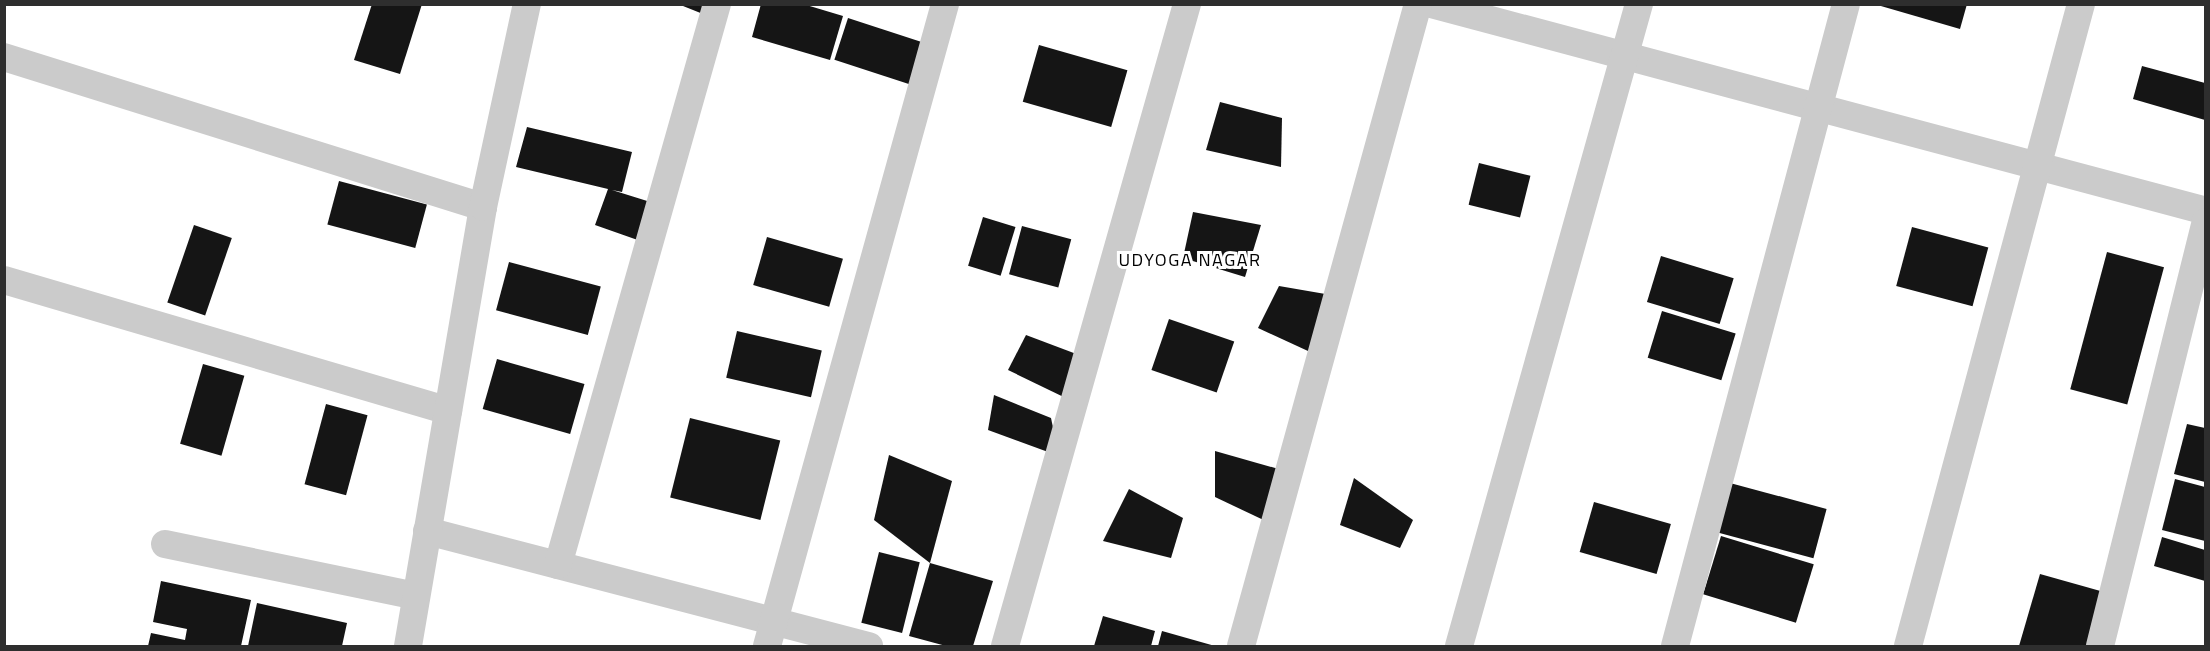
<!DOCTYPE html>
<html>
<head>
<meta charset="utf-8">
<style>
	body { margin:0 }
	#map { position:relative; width:2210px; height:651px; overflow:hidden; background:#fff; font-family:"Titillium Web",sans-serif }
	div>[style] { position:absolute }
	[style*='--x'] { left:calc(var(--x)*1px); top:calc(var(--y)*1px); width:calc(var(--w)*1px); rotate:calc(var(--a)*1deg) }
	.building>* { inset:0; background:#151515; transform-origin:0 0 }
	.minor>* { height:28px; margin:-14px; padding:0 14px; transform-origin:14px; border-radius:14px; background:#cbcbcb }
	span { translate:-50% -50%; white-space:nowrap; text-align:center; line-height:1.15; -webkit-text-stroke:6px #fff; paint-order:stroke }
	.neighbourhood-label { font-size:18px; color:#000; letter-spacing:1.5px }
	.frame { position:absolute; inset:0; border:6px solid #2e2e2e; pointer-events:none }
</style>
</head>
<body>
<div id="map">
	<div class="building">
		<i style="clip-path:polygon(372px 4px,422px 4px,400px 74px,354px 60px)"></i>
		<i style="clip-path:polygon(678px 4px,717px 4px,713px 18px)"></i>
		<i style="clip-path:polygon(761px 4px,803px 4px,843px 16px,830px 60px,752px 37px)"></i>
		<i style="clip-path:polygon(1874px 4px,1967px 4px,1960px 29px)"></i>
		<i style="left:848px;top:18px;width:83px;height:44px;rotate:18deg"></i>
		<i style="left:1039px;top:45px;width:92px;height:59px;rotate:16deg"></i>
		<i style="clip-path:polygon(2142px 66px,2205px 83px,2205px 120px,2133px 99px)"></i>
		<i style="clip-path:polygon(1220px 102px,1282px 118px,1281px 167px,1206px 150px)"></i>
		<i style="clip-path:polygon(527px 127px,632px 152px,622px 192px,612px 190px,660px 205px,649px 244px,595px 225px,608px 189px,516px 167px)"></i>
		<i style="left:1479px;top:163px;width:53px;height:43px;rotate:14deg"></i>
		<i style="left:339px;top:181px;width:91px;height:45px;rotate:15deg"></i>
		<i style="clip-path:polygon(1193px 212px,1261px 225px,1245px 277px,1183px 258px)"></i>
		<i style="left:983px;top:217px;width:34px;height:51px;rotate:17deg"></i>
		<i style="left:194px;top:225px;width:40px;height:82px;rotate:19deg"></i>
		<i style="left:1022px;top:226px;width:51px;height:50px;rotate:15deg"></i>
		<i style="left:1912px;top:227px;width:79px;height:61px;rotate:15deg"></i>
		<i style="left:767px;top:237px;width:79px;height:50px;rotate:16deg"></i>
		<i style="left:2107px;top:252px;width:59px;height:142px;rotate:15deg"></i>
		<i style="left:1661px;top:256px;width:76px;height:48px;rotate:17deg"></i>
		<i style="left:509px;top:262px;width:95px;height:50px;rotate:15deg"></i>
		<i style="clip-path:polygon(1279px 286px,1337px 296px,1321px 357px,1258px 328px)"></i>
		<i style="left:1662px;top:311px;width:77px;height:49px;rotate:17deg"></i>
		<i style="left:1169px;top:319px;width:69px;height:54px;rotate:19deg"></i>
		<i style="left:737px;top:331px;width:87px;height:48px;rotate:13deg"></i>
		<i style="clip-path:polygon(1026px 335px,1087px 358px,1074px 402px,1008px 370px)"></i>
		<i style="left:497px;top:359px;width:91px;height:52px;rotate:16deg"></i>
		<i style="left:203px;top:364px;width:43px;height:83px;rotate:16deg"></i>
		<i style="clip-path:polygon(994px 395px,1051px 418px,1059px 456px,988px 430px)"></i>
		<i style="left:326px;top:404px;width:43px;height:83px;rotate:15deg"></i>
		<i style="left:690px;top:418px;width:93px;height:82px;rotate:14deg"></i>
		<i style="clip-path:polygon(2187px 424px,2205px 428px,2205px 482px,2174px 474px)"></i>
		<i style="clip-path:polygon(1215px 451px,1289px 472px,1274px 525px,1215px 497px)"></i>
		<i style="clip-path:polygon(889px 455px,952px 481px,930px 563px,874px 520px)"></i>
		<i style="clip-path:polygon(1354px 478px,1413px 520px,1400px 548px,1340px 525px)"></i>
		<i style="clip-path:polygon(2175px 479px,2205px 487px,2205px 541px,2162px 530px)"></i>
		<i style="left:1730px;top:483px;width:100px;height:51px;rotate:15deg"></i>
		<i style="clip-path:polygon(1129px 489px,1183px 518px,1171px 558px,1103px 541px)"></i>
		<i style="left:1594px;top:502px;width:80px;height:52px;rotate:16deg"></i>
		<i style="left:1721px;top:536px;width:97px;height:61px;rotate:17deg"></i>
		<i style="clip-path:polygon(2162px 537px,2205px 550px,2205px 581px,2154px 566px)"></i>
		<i style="left:879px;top:552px;width:42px;height:73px;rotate:14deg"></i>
		<i style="clip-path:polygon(930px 563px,993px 581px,973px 646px,946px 646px,909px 636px)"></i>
		<i style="clip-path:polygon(2040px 574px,2104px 592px,2088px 646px,2019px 646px)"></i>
		<i style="clip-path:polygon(161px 581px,251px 600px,241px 646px,148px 646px,151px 633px,185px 640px,187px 629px,153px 622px)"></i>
		<i style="clip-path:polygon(257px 603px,347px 623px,342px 646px,248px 646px)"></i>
		<i style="clip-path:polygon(1103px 616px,1155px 631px,1151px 646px,1094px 646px)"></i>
		<i style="clip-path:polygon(1162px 631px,1215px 646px,1158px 646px)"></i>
	</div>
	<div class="minor">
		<i style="--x:1431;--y:4;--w:802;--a:14.95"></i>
		<i style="--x:4;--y:57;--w:502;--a:17.39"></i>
		<i style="--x:4;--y:280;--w:463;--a:16.4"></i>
		<i style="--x:427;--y:531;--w:457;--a:14.6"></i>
		<i style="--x:165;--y:544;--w:256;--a:11.7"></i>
		<i style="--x:558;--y:565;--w:583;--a:-74.18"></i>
		<i style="--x:408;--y:646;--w:445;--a:-80.3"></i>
		<i style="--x:483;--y:207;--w:208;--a:-77.8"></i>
		<i style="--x:767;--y:646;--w:666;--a:-74.5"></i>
		<i style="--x:1005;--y:646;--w:667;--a:-74.17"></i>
		<i style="--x:1241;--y:646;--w:666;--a:-74.59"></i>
		<i style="--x:1459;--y:646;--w:667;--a:-74.34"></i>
		<i style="--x:1675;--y:646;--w:664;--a:-75.09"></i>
		<i style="--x:1908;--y:646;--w:665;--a:-74.92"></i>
		<i style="--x:2100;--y:646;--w:437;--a:-76"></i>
	</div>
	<div class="neighbourhood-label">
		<span style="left:1190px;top:260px">UDYOGA NAGAR</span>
	</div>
	<div class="frame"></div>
</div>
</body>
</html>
